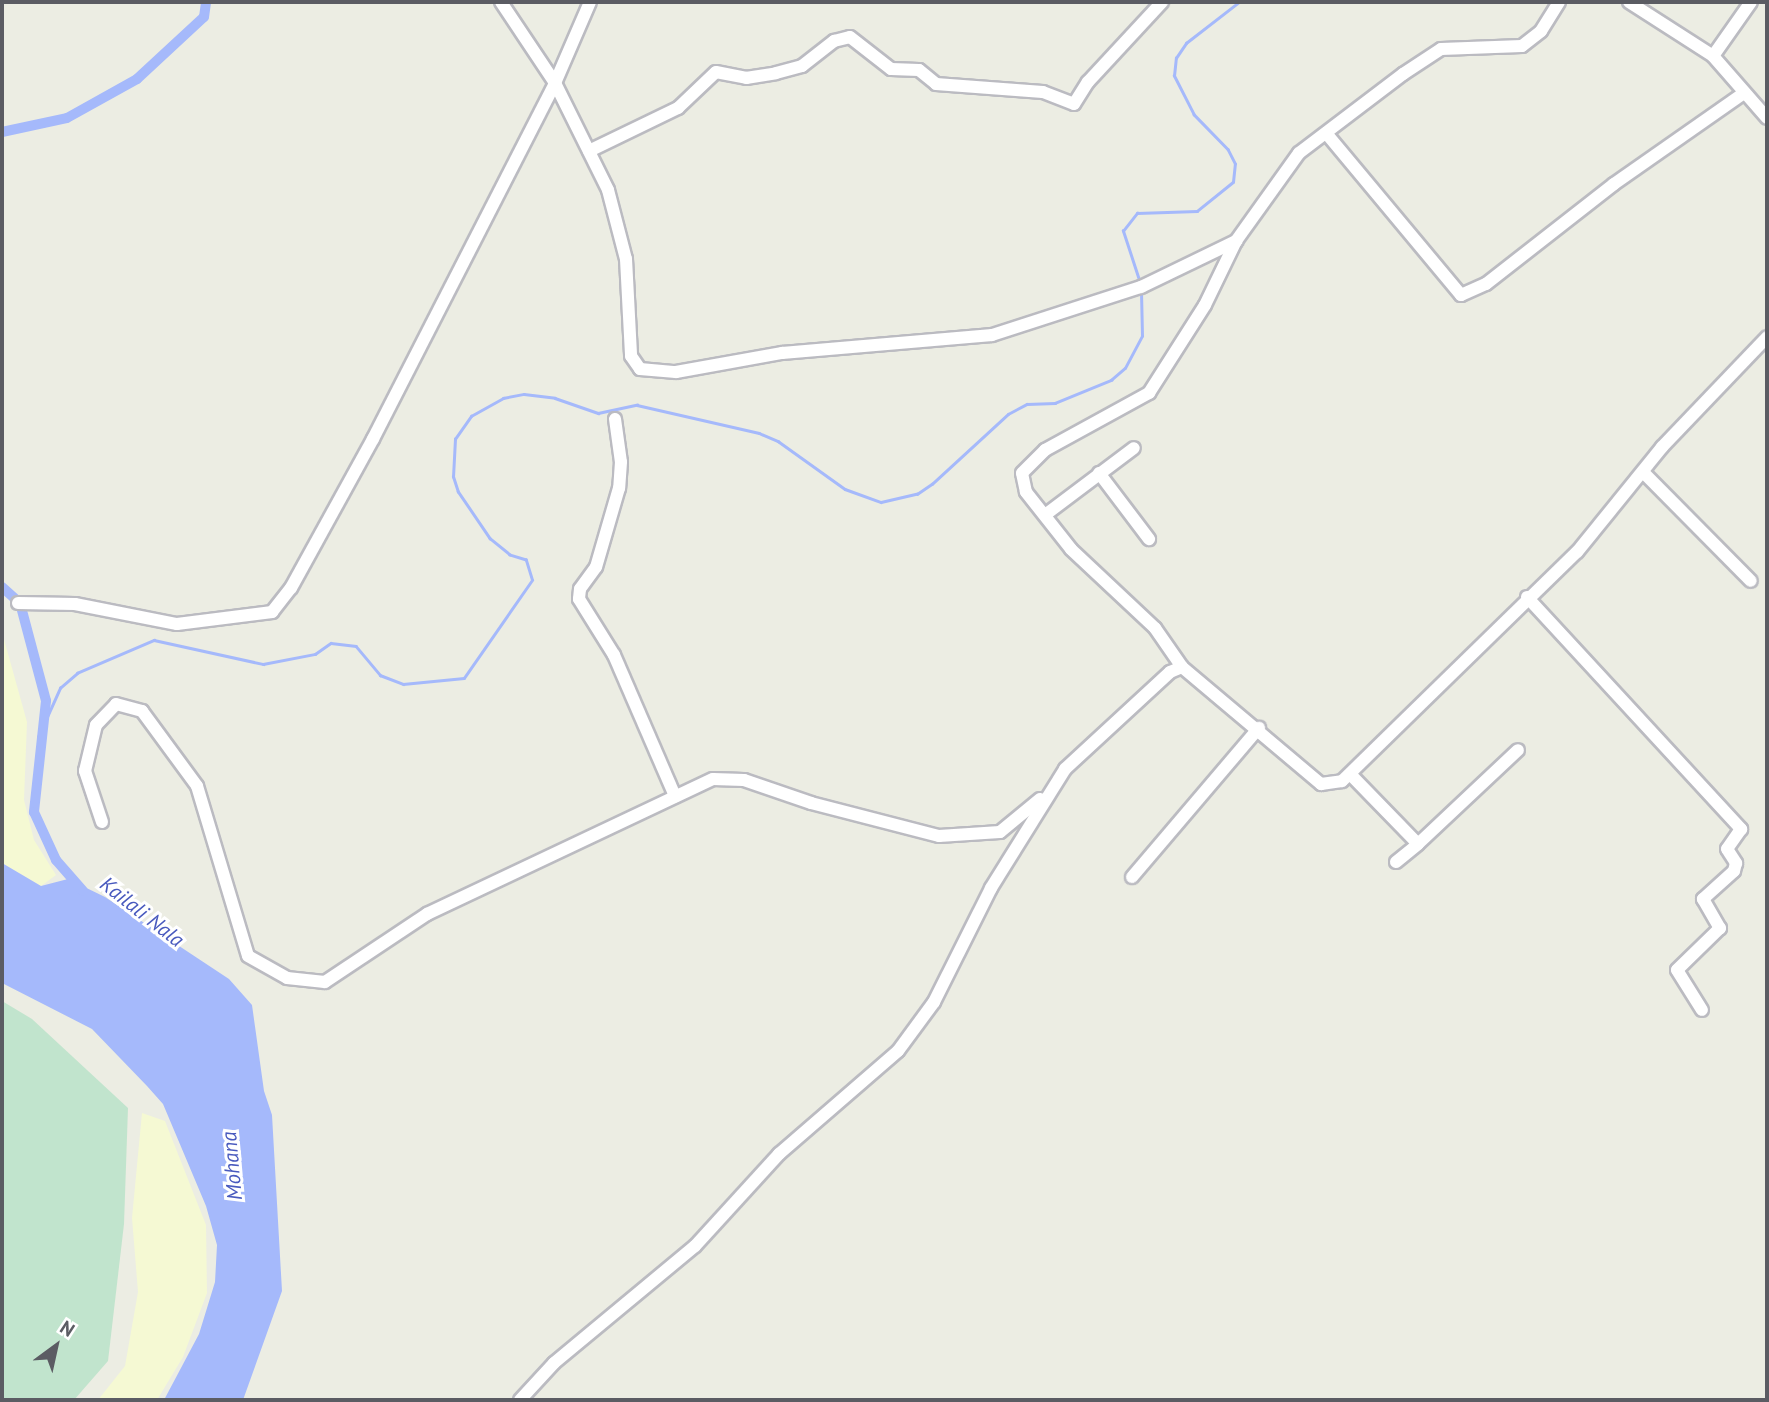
<!DOCTYPE html>
<html>
<head>
<meta charset="utf-8">
<style>
	body { margin:0 }
	#map { position:relative; width:1769px; height:1402px; overflow:hidden; background:#ecede3; font-family:"PT Sans",sans-serif }
	div>[style] { position:absolute }
	[style*='--x'] { left:calc(var(--x)*1px); top:calc(var(--y)*1px); width:calc(var(--w)*1px); rotate:calc(var(--a)*1deg) }
	.green>* { inset:0; background:#c1e4cd }
	.sand>* { inset:0; background:#f5f9d3 }
	.water>* { inset:0; background:#a5b9fb }
	.stream>* { height:2.5px; margin:-1.25px; padding:0 1.25px; transform-origin:1.25px; border-radius:1.25px; background:#a5b9fb }
	.canal>* { height:10px; margin:-5px; padding:0 5px; transform-origin:5px; border-radius:5px; background:#a5b9fb }
	.roads { filter:drop-shadow(2px 0 #bbbbc1) drop-shadow(-2px 0 #bbbbc1) drop-shadow(0 2px #bbbbc1) drop-shadow(0 -2px #bbbbc1) }
	.minor>* { height:12px; margin:-6px; padding:0 6px; transform-origin:6px; border-radius:6px; background:#fff }
	span { translate:-50% -50%; white-space:nowrap; text-align:center; line-height:1.15; -webkit-text-stroke:6px #fff; paint-order:stroke }
	.water-label { font-size:21px; color:#495abe; font-style:italic }
	.frame { position:absolute; inset:0; border:4px solid #5b5c63; pointer-events:none }
	.north { position:absolute; left:21px; top:1311px; width:70px; height:70px; -webkit-text-stroke:5px #fff; paint-order:stroke; rotate:33deg; font-size:19px; font-weight:700; line-height:28px; text-align:center; color:#5b5c63 }
	.north::after { content:''; display:block; margin:auto; width:24px; height:32px; background:#5b5c63; clip-path:polygon(50% 0,100% 100%,50% 72%,0 100%) }
</style>
</head>
<body>
<div id="map">
	<div class="green">
		<i style="clip-path:polygon(2px 1001px,32px 1019px,128px 1108px,124px 1224px,108px 1361px,74px 1400px,2px 1400px)"></i>
	</div>
	<div class="sand">
		<i style="clip-path:polygon(2px 632px,27px 722px,24px 800px,34px 840px,56px 875px,41px 886px,2px 863px)"></i>
		<i style="clip-path:polygon(142px 1113px,165px 1121px,206px 1225px,207px 1293px,183px 1357px,157px 1400px,98px 1400px,125px 1366px,138px 1292px,132px 1218px)"></i>
	</div>
	<div class="water">
		<i style="clip-path:polygon(2px 863px,41px 886px,68px 879px,105px 897px,229px 979px,252px 1005px,264px 1091px,272px 1115px,282px 1291px,243px 1400px,164px 1400px,199px 1334px,215px 1282px,217px 1245px,206px 1206px,163px 1104px,147px 1086px,92px 1029px,2px 983px)"></i>
	</div>
	<div class="stream">
		<i style="--x:1140;--y:283;--w:55;--a:-108.1"></i>
		<i style="--x:1123;--y:231;--w:23;--a:-52"></i>
		<i style="--x:1137;--y:213;--w:60;--a:-1.9"></i>
		<i style="--x:1197;--y:211;--w:46;--a:-38.9"></i>
		<i style="--x:1233;--y:182;--w:18;--a:-84"></i>
		<i style="--x:1235;--y:164;--w:16;--a:-117"></i>
		<i style="--x:1228;--y:150;--w:49;--a:-134.2"></i>
		<i style="--x:1194;--y:115;--w:44;--a:-117.1"></i>
		<i style="--x:1174;--y:76;--w:18;--a:-84"></i>
		<i style="--x:1176;--y:58;--w:18;--a:-56"></i>
		<i style="--x:1186;--y:43;--w:67;--a:-37.7"></i>
		<i style="--x:38;--y:737;--w:54;--a:-65.8"></i>
		<i style="--x:60;--y:688;--w:23;--a:-41"></i>
		<i style="--x:77;--y:673;--w:84;--a:-23.2"></i>
		<i style="--x:154;--y:640;--w:112;--a:12.4"></i>
		<i style="--x:263;--y:664;--w:53;--a:-10.9"></i>
		<i style="--x:315;--y:654;--w:19;--a:-35"></i>
		<i style="--x:331;--y:643;--w:25;--a:7"></i>
		<i style="--x:356;--y:646;--w:38;--a:50"></i>
		<i style="--x:380;--y:675;--w:25;--a:21"></i>
		<i style="--x:403;--y:684;--w:61;--a:-5.6"></i>
		<i style="--x:464;--y:678;--w:119;--a:-55.2"></i>
		<i style="--x:532;--y:580;--w:21;--a:-107"></i>
		<i style="--x:526;--y:560;--w:17;--a:-163"></i>
		<i style="--x:510;--y:555;--w:26;--a:-141"></i>
		<i style="--x:490;--y:539;--w:57;--a:-124.2"></i>
		<i style="--x:458;--y:492;--w:16;--a:-108"></i>
		<i style="--x:453;--y:477;--w:38;--a:-87"></i>
		<i style="--x:455;--y:439;--w:28;--a:-55"></i>
		<i style="--x:471;--y:416;--w:37;--a:-29"></i>
		<i style="--x:503;--y:398;--w:21;--a:-11"></i>
		<i style="--x:524;--y:394;--w:31;--a:7"></i>
		<i style="--x:555;--y:398;--w:46;--a:19.2"></i>
		<i style="--x:598;--y:413;--w:40;--a:-12"></i>
		<i style="--x:637;--y:405;--w:125;--a:12.9"></i>
		<i style="--x:759;--y:433;--w:21;--a:23"></i>
		<i style="--x:778;--y:441;--w:82;--a:35.6"></i>
		<i style="--x:845;--y:489;--w:38;--a:20"></i>
		<i style="--x:881;--y:502;--w:37;--a:-13"></i>
		<i style="--x:917;--y:494;--w:18;--a:-34"></i>
		<i style="--x:932;--y:484;--w:103;--a:-42.6"></i>
		<i style="--x:1008;--y:414;--w:21;--a:-28"></i>
		<i style="--x:1027;--y:404;--w:28;--a:-2"></i>
		<i style="--x:1055;--y:403;--w:61;--a:-22.3"></i>
		<i style="--x:1111;--y:380;--w:18;--a:-41"></i>
		<i style="--x:1125;--y:368;--w:36;--a:-62"></i>
		<i style="--x:1142;--y:336;--w:43;--a:-91.3"></i>
	</div>
	<div class="canal">
		<i style="--x:2;--y:132;--w:66;--a:-12.2"></i>
		<i style="--x:67;--y:118;--w:80;--a:-29.1"></i>
		<i style="--x:137;--y:79;--w:91;--a:-42.8"></i>
		<i style="--x:204;--y:17;--w:15;--a:-82"></i>
		<i style="--x:2;--y:587;--w:24;--a:42"></i>
		<i style="--x:20;--y:603;--w:101;--a:75.1"></i>
		<i style="--x:46;--y:701;--w:112;--a:96.2"></i>
		<i style="--x:34;--y:812;--w:53;--a:65.4"></i>
		<i style="--x:56;--y:860;--w:41;--a:48.9"></i>
	</div>
	<div class="roads">
		<div class="minor">
			<i style="--x:501;--y:2;--w:97;--a:56.3"></i>
			<i style="--x:555;--y:83;--w:88;--a:-66.6"></i>
			<i style="--x:1629;--y:2;--w:100;--a:32.7"></i>
			<i style="--x:1713;--y:56;--w:82;--a:48.9"></i>
			<i style="--x:1713;--y:56;--w:66;--a:-54.9"></i>
			<i style="--x:1326;--y:133;--w:211;--a:50.2"></i>
			<i style="--x:1461;--y:295;--w:27;--a:-24"></i>
			<i style="--x:1486;--y:284;--w:162;--a:-38"></i>
			<i style="--x:1614;--y:184;--w:159;--a:-35"></i>
			<i style="--x:589;--y:151;--w:99;--a:-25.8"></i>
			<i style="--x:678;--y:108;--w:52;--a:-43.5"></i>
			<i style="--x:716;--y:72;--w:31;--a:11"></i>
			<i style="--x:746;--y:78;--w:30;--a:-9"></i>
			<i style="--x:776;--y:73;--w:27;--a:-15"></i>
			<i style="--x:802;--y:66;--w:41;--a:-38"></i>
			<i style="--x:834;--y:41;--w:16;--a:-14"></i>
			<i style="--x:850;--y:37;--w:52;--a:38"></i>
			<i style="--x:891;--y:69;--w:28;--a:2"></i>
			<i style="--x:919;--y:70;--w:22;--a:39"></i>
			<i style="--x:936;--y:84;--w:107;--a:4.3"></i>
			<i style="--x:1043;--y:92;--w:33;--a:21"></i>
			<i style="--x:1074;--y:104;--w:26;--a:-58"></i>
			<i style="--x:1088;--y:82;--w:109;--a:-47.2"></i>
			<i style="--x:615;--y:419;--w:43;--a:82.1"></i>
			<i style="--x:621;--y:462;--w:26;--a:94"></i>
			<i style="--x:619;--y:488;--w:82;--a:106.2"></i>
			<i style="--x:596;--y:567;--w:27;--a:126"></i>
			<i style="--x:580;--y:589;--w:10;--a:96"></i>
			<i style="--x:579;--y:599;--w:66;--a:58"></i>
			<i style="--x:614;--y:655;--w:154;--a:66.6"></i>
			<i style="--x:1643;--y:472;--w:153;--a:45.3"></i>
			<i style="--x:1099;--y:473;--w:83;--a:52.9"></i>
			<i style="--x:1045;--y:515;--w:111;--a:-37"></i>
			<i style="--x:1527;--y:597;--w:316;--a:47.3"></i>
			<i style="--x:1741;--y:829;--w:24;--a:125"></i>
			<i style="--x:1727;--y:849;--w:17;--a:57"></i>
			<i style="--x:1736;--y:863;--w:8;--a:104"></i>
			<i style="--x:1734;--y:871;--w:42;--a:137.9"></i>
			<i style="--x:1703;--y:899;--w:34;--a:60"></i>
			<i style="--x:1720;--y:928;--w:60;--a:135.7"></i>
			<i style="--x:1677;--y:970;--w:47;--a:58"></i>
			<i style="--x:18;--y:603;--w:57;--a:1"></i>
			<i style="--x:75;--y:604;--w:104;--a:11.1"></i>
			<i style="--x:177;--y:624;--w:96;--a:-7.2"></i>
			<i style="--x:272;--y:612;--w:31;--a:-52"></i>
			<i style="--x:291;--y:588;--w:170;--a:-61.2"></i>
			<i style="--x:373;--y:439;--w:400;--a:-62.9"></i>
			<i style="--x:555;--y:83;--w:119;--a:63.6"></i>
			<i style="--x:608;--y:190;--w:71;--a:75.4"></i>
			<i style="--x:626;--y:259;--w:97;--a:87"></i>
			<i style="--x:631;--y:356;--w:16;--a:55"></i>
			<i style="--x:640;--y:369;--w:36;--a:5"></i>
			<i style="--x:676;--y:372;--w:108;--a:-10.2"></i>
			<i style="--x:782;--y:353;--w:211;--a:-4.9"></i>
			<i style="--x:992;--y:335;--w:157;--a:-17.9"></i>
			<i style="--x:1141;--y:287;--w:106;--a:-25.8"></i>
			<i style="--x:1236;--y:241;--w:108;--a:-54.4"></i>
			<i style="--x:1299;--y:153;--w:131;--a:-37.2"></i>
			<i style="--x:1403;--y:74;--w:45;--a:-33.3"></i>
			<i style="--x:1441;--y:49;--w:81;--a:-2.1"></i>
			<i style="--x:1522;--y:46;--w:24;--a:-38"></i>
			<i style="--x:1541;--y:31;--w:34;--a:-58"></i>
			<i style="--x:1182;--y:667;--w:47;--a:-124.7"></i>
			<i style="--x:1155;--y:628;--w:115;--a:-136.8"></i>
			<i style="--x:1071;--y:549;--w:73;--a:-128.3"></i>
			<i style="--x:1026;--y:492;--w:19;--a:-102"></i>
			<i style="--x:1022;--y:473;--w:33;--a:-45"></i>
			<i style="--x:1045;--y:450;--w:119;--a:-28.7"></i>
			<i style="--x:1149;--y:393;--w:104;--a:-57.5"></i>
			<i style="--x:1205;--y:305;--w:71;--a:-64.2"></i>
			<i style="--x:1351;--y:775;--w:96;--a:45.8"></i>
			<i style="--x:1418;--y:844;--w:137;--a:-43.2"></i>
			<i style="--x:102;--y:822;--w:54;--a:-108.4"></i>
			<i style="--x:85;--y:771;--w:47;--a:-76.6"></i>
			<i style="--x:96;--y:725;--w:29;--a:-46"></i>
			<i style="--x:116;--y:704;--w:27;--a:15"></i>
			<i style="--x:142;--y:711;--w:93;--a:53.7"></i>
			<i style="--x:197;--y:786;--w:177;--a:73.3"></i>
			<i style="--x:248;--y:956;--w:45;--a:29.4"></i>
			<i style="--x:287;--y:978;--w:38;--a:6"></i>
			<i style="--x:325;--y:982;--w:123;--a:-33.7"></i>
			<i style="--x:427;--y:914;--w:316;--a:-25.3"></i>
			<i style="--x:713;--y:779;--w:31;--a:2"></i>
			<i style="--x:744;--y:780;--w:71;--a:18.9"></i>
			<i style="--x:811;--y:803;--w:132;--a:14.5"></i>
			<i style="--x:939;--y:836;--w:61;--a:-3.8"></i>
			<i style="--x:1000;--y:832;--w:52;--a:-39.5"></i>
			<i style="--x:1396;--y:862;--w:28;--a:-39"></i>
			<i style="--x:1132;--y:877;--w:196;--a:-49.6"></i>
			<i style="--x:520;--y:1400;--w:50;--a:-47.4"></i>
			<i style="--x:554;--y:1363;--w:183;--a:-39.7"></i>
			<i style="--x:695;--y:1246;--w:125;--a:-47.6"></i>
			<i style="--x:779;--y:1154;--w:157;--a:-40.9"></i>
			<i style="--x:898;--y:1051;--w:61;--a:-53.7"></i>
			<i style="--x:934;--y:1002;--w:127;--a:-63.4"></i>
			<i style="--x:991;--y:888;--w:140;--a:-58.1"></i>
			<i style="--x:1065;--y:769;--w:143;--a:-42.7"></i>
			<i style="--x:1170;--y:672;--w:13;--a:-23"></i>
			<i style="--x:1182;--y:667;--w:182;--a:40.1"></i>
			<i style="--x:1321;--y:784;--w:21;--a:-8"></i>
			<i style="--x:1342;--y:781;--w:328;--a:-44.3"></i>
			<i style="--x:1577;--y:552;--w:135;--a:-51"></i>
			<i style="--x:1662;--y:447;--w:152;--a:-46.3"></i>
		</div>
	</div>
	<div class="water-label">
		<span style="left:142px;top:912px;rotate:38deg">Kailali Nala</span>
		<span style="left:232px;top:1166px;rotate:-95deg">Mohana</span>
	</div>
	<div class="frame"></div>
	<div class="north">N</div>
</div>
</body>
</html>
